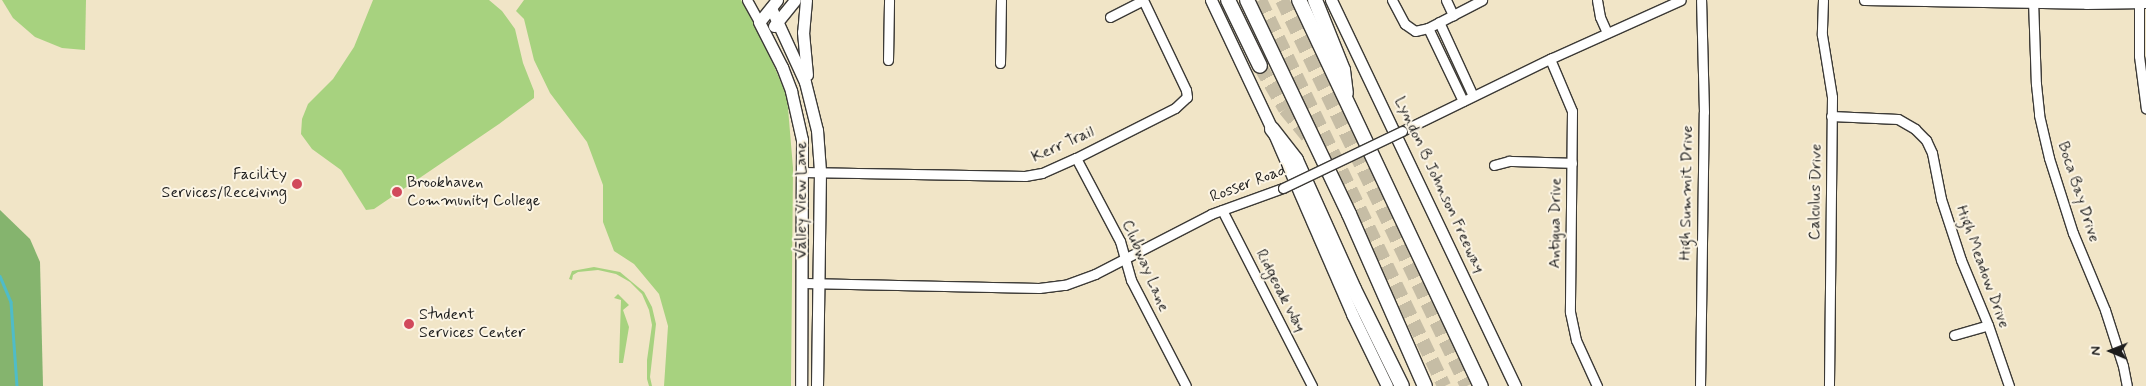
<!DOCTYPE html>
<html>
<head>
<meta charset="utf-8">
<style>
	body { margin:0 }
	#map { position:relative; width:2146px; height:386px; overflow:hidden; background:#f1e5c7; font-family:Mynerve,sans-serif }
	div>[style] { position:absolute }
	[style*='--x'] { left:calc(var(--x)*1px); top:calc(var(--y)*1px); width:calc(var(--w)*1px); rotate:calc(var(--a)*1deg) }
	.green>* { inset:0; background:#a7d27f }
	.forest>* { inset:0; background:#85b46e }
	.stream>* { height:2.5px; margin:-1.25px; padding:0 1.25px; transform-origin:1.25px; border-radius:1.25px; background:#4fbcc8 }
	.highway-tunnel>* { height:14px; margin-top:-7px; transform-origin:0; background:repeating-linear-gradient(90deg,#c6bda5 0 14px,transparent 0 21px) }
	.roads { filter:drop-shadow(1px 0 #3c3a36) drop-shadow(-1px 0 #3c3a36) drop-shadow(0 1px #3c3a36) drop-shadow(0 -1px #3c3a36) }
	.minor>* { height:9px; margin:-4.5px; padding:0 4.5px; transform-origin:4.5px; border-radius:4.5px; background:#fff }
	.major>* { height:11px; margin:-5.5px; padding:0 5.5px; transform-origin:5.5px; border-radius:5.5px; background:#fff }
	.highway>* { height:14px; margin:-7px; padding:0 7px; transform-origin:7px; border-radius:7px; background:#fff }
	.bridges { filter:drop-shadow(1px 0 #3c3a36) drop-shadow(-1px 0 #3c3a36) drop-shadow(0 1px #3c3a36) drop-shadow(0 -1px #3c3a36) }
	.minor-bridge>* { height:9px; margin:-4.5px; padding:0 4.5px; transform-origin:4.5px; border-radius:4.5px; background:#fff }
	.dots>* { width:14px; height:14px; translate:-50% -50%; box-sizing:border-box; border:2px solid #fcf5e5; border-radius:50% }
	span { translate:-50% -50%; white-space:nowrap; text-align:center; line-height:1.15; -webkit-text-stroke:4px #fcf5e5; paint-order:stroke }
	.street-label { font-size:16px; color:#1c1c1c }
	.poi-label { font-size:16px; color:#1c1c1c }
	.right { translate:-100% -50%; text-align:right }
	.left { translate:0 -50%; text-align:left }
	.north { position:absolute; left:2086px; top:326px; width:50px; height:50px; -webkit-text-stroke:4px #fcf5e5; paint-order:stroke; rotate:271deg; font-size:14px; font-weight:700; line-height:20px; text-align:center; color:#1c1c1c }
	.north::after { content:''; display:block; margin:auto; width:18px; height:22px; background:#1c1c1c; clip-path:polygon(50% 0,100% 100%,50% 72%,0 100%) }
</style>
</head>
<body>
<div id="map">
	<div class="green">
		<i style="clip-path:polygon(2px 0,86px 0,85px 50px,62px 48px,35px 37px,13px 18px)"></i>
		<i style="clip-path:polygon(373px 0,489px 0,502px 11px,515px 29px,523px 63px,534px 91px,534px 98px,499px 124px,374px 209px,366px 210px,341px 170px,312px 149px,301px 134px,302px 119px,308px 104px,333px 79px,354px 47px)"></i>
		<i style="clip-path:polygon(524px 0,741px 0,762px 38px,787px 96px,793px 168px,791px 386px,664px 386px,668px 326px,659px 294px,634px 264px,614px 251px,603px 222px,603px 185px,587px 142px,550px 93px,534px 60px,524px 19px,516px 11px)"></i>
		<i style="clip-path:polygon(594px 267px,620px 272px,644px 292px,652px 307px,656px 324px,650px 377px,652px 386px,649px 386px,647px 379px,647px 360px,652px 325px,649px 310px,642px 294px,630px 282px,616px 274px,598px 270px,578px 272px,573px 275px,572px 280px,569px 279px,572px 271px)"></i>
		<i style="clip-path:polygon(618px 294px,629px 305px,623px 310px,629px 327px,623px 363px,619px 363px,621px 300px,614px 298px)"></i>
	</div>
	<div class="forest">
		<i style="clip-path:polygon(0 210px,30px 239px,40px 262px,43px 386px,0 386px)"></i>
	</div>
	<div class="stream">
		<i style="--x:0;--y:276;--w:28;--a:67"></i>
		<i style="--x:11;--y:302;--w:84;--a:85.9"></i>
	</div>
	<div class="highway-tunnel">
		<i style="--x:1260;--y:0;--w:428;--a:64.5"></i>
		<i style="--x:1282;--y:0;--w:428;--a:64.4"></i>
		<i style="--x:1260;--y:66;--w:50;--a:59.8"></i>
		<i style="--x:1285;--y:109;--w:43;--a:50.7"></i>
	</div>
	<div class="roads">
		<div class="minor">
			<i style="--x:747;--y:0;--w:25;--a:61"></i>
			<i style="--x:1392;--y:0;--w:27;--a:62"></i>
			<i style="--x:1405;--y:24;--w:12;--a:35"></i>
			<i style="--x:1415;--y:31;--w:13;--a:-13"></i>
			<i style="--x:1428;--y:28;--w:61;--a:-27.4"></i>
			<i style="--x:1446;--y:0;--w:17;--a:65"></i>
			<i style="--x:1597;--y:0;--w:17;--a:80"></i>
			<i style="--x:1600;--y:17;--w:17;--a:66"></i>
			<i style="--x:1823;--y:0;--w:35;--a:92"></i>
			<i style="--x:1822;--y:35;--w:63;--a:80.8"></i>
			<i style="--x:1832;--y:97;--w:289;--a:90.6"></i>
			<i style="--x:1864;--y:0;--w:222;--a:1"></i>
			<i style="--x:2086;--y:4;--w:60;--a:-1"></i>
			<i style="--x:2033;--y:0;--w:84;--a:88"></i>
			<i style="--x:2036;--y:84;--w:31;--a:84"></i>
			<i style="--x:2039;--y:115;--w:44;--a:76.9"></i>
			<i style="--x:2049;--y:158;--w:79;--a:72.3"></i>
			<i style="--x:2073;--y:233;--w:83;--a:67.4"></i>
			<i style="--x:2105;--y:310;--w:59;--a:72.2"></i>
			<i style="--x:2123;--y:366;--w:20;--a:79"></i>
			<i style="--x:2139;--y:0;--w:56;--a:90"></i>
			<i style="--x:2139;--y:56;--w:53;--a:82.5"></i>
			<i style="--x:1110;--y:17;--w:37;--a:-27"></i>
			<i style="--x:1439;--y:22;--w:81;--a:65.3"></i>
			<i style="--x:1428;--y:28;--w:81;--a:64.4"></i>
			<i style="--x:1550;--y:59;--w:56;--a:67.1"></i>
			<i style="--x:1572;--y:111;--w:201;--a:90.6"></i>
			<i style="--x:1570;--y:312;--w:29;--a:78"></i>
			<i style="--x:1576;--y:340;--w:51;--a:65.5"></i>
			<i style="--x:888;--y:60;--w:60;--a:-89"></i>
			<i style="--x:1000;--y:63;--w:63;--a:-89.1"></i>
			<i style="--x:1831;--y:116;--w:67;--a:2.6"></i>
			<i style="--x:1898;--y:119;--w:20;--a:30"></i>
			<i style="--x:1915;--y:129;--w:16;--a:45"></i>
			<i style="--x:1926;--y:140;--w:14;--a:65"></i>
			<i style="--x:1932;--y:153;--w:47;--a:78.9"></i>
			<i style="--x:1941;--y:199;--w:64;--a:71.8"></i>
			<i style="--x:1961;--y:260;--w:70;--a:67.4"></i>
			<i style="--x:1988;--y:325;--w:65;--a:71"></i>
			<i style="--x:1402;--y:131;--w:167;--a:-26"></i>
			<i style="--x:1552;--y:58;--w:141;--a:-24.2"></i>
			<i style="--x:1076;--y:158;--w:94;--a:62.1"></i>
			<i style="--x:1120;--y:241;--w:41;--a:74.2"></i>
			<i style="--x:1131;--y:280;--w:119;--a:62.6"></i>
			<i style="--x:1494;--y:165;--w:16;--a:-15"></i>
			<i style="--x:1509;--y:161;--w:63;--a:1.8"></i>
			<i style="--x:802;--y:172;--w:223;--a:1"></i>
			<i style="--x:1025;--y:176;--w:17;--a:-10"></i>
			<i style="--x:1042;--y:173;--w:37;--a:-24"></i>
			<i style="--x:1076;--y:158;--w:111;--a:-26.8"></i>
			<i style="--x:1175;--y:108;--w:16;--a:-43"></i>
			<i style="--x:1187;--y:97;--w:7;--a:-98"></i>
			<i style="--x:1186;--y:90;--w:100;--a:-115.5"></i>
			<i style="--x:1222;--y:210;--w:198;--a:62.9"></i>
			<i style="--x:803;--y:283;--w:236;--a:1.2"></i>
			<i style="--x:1039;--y:288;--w:26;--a:-7"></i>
			<i style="--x:1065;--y:285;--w:32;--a:-20"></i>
			<i style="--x:1095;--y:274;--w:131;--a:-27.3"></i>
			<i style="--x:1211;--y:214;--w:77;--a:-19.9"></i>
			<i style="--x:1954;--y:335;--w:35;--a:-16"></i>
			<i style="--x:1700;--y:386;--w:274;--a:-89.2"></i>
			<i style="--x:1704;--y:112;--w:112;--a:-91.5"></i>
		</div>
		<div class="major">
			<i style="--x:777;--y:0;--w:28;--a:129"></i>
			<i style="--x:759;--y:22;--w:51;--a:62.9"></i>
			<i style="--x:782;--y:67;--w:26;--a:69"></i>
			<i style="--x:791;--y:91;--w:50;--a:77.3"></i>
			<i style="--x:802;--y:140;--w:246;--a:90.2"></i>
			<i style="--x:806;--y:0;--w:32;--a:95"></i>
			<i style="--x:803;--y:32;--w:43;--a:84.7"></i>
			<i style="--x:1211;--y:0;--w:143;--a:64.7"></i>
			<i style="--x:1272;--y:129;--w:202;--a:66.6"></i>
			<i style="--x:1352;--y:314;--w:80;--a:64.1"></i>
			<i style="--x:1331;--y:0;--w:428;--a:64.5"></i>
			<i style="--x:771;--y:8;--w:81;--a:65.3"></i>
			<i style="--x:805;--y:82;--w:49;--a:76"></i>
			<i style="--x:817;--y:130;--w:41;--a:85.8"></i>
			<i style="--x:820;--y:171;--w:215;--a:90.8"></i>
			<i style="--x:774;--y:26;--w:33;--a:-51"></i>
		</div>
		<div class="highway">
			<i style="--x:1228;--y:0;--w:73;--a:64.1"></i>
			<i style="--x:1247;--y:0;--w:237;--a:64.5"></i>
			<i style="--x:1349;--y:214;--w:188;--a:66.2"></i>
			<i style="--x:1299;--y:0;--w:427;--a:64.8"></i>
			<i style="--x:1315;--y:0;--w:75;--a:68.2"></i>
			<i style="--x:1343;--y:70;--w:23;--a:83"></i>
			<i style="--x:1272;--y:129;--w:39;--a:52"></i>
			<i style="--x:1296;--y:160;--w:141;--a:65.8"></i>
			<i style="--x:1354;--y:289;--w:108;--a:63.7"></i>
		</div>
	</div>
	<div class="bridges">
		<div class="minor-bridge">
			<i style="--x:1283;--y:188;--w:132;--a:-25.6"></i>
		</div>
	</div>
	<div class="dots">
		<i style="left:297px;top:184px;background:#d1495b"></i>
		<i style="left:397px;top:192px;background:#d1495b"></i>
		<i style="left:409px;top:324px;background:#d1495b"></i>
	</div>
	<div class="street-label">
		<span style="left:1063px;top:145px;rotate:-24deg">Kerr Trail</span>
		<span style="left:1248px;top:184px;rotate:-21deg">Rosser Road</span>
		<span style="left:1439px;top:185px;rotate:65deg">Lyndon B Johnson Freeway</span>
		<span style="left:1816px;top:192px;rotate:-89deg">Calculus Drive</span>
		<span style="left:2078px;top:192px;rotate:72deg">Boca Bay Drive</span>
		<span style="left:1687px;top:193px;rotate:-89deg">High Summit Drive</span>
		<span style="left:802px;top:200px;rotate:-90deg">Valley View Lane</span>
		<span style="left:1556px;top:223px;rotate:-89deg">Antigua Drive</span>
		<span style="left:1145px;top:266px;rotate:67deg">Clubway Lane</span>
		<span style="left:1982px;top:267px;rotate:70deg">High Meadow Drive</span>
		<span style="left:1280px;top:291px;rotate:63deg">Ridgeoak Way</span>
	</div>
	<div class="poi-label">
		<span class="right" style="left:287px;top:184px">Facility<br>Services/Receiving</span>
		<span class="left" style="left:407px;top:192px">Brookhaven<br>Community College</span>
		<span class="left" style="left:419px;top:324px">Student<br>Services Center</span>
	</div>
	<div class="north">N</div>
</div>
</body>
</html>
